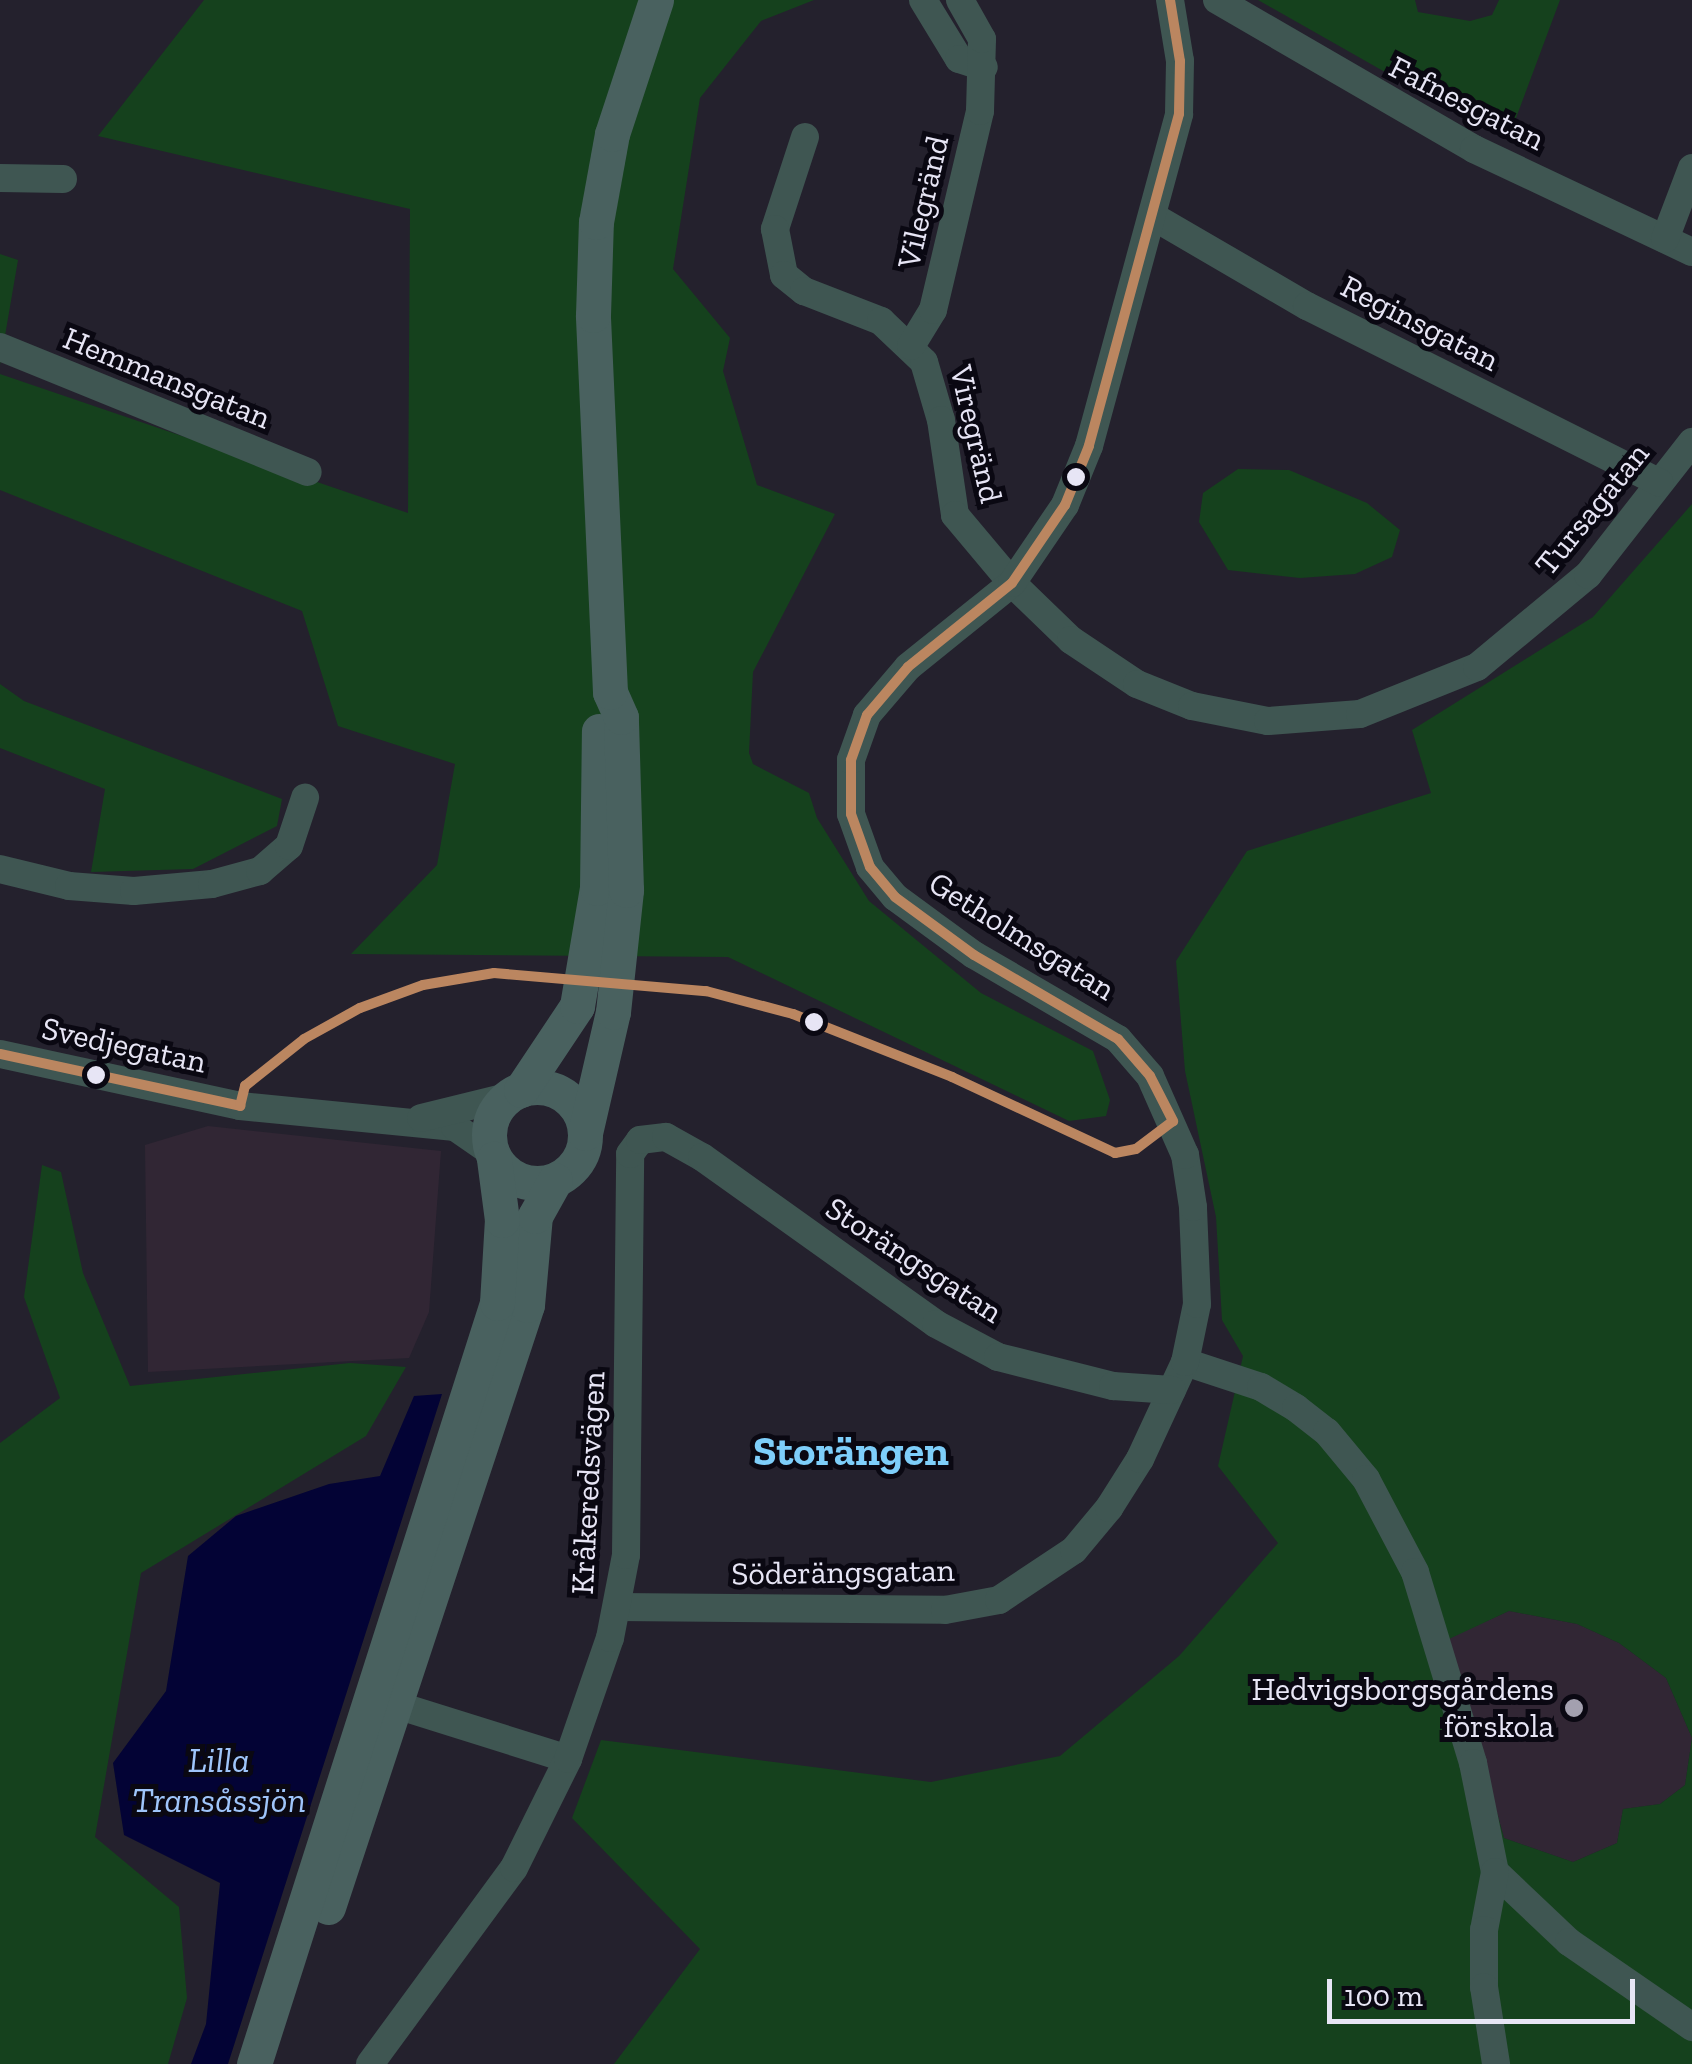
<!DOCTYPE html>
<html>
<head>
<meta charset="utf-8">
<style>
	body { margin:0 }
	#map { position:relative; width:1692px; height:2064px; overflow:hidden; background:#24212d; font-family:"Zilla Slab",serif }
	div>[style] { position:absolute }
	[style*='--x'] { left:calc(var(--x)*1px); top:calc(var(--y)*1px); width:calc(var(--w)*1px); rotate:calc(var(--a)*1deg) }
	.education>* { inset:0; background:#312634 }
	.green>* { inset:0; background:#15411d }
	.water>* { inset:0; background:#030335 }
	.minor>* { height:28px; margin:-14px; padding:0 14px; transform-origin:14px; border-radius:14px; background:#3f5652 }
	.major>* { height:35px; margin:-17.5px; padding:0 17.5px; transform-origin:17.5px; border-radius:17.5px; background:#49615f }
	.major>.ring { margin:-17.5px; padding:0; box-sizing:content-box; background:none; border:35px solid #49615f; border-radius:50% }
	.bus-1>* { height:10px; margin:-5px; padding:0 5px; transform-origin:5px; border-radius:5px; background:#bb8660 }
	.dots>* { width:28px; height:28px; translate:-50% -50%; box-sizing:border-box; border:5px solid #0a0812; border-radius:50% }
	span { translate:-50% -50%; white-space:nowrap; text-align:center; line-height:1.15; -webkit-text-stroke:10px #0a0812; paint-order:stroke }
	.street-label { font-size:32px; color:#e7e5f5 }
	.poi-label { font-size:32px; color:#e7e5f5 }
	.right { translate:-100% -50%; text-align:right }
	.water-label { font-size:35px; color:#9fc5fa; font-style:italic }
	.district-label { font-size:42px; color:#7ecefa; font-weight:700 }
	.scale { position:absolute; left:1327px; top:1979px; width:308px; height:45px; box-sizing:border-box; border:5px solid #e7e5f5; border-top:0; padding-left:12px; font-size:30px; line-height:35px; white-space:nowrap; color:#e7e5f5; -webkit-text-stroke:8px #0a0812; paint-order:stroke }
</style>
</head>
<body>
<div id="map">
	<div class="education">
		<i style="clip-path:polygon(208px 1126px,441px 1151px,429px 1312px,409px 1358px,148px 1372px,145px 1145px)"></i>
		<i style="clip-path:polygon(1509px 1611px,1577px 1624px,1619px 1643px,1666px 1678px,1692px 1738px,1685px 1785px,1660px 1804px,1623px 1809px,1617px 1843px,1573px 1862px,1504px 1838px,1449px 1638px)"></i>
	</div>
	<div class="green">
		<i style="clip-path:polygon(204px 0,814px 0,761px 21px,700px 98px,673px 269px,730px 338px,723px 371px,757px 485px,835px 514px,753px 672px,749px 753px,753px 764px,809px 793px,817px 818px,869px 901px,981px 993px,1093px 1051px,1110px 1100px,1106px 1116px,1069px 1121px,728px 957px,351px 954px,437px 865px,455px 764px,338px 726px,302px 611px,0 490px,0 374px,408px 513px,410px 209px,98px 136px)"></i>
		<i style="clip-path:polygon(1258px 0,1415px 0,1418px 12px,1470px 21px,1492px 15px,1499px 0,1560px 0,1516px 118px,1496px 134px,1494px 113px,1481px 103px,1450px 93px,1436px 101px)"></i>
		<i style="clip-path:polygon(0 254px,18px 260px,0 365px)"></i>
		<i style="clip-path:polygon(1238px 469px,1289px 470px,1367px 503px,1400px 530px,1392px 557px,1355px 574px,1300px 578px,1228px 570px,1199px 522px,1203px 493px)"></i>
		<i style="clip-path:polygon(evenodd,1692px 504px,1692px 2064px,614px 2064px,700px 1949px,572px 1818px,601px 1740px,931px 1782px,1060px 1756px,1179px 1656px,1278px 1543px,1218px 1466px,1243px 1356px,1222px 1320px,1216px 1217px,1185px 1071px,1176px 961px,1247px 851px,1431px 793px,1412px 730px,1593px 617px,1692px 504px,1509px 1611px,1577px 1624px,1619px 1643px,1666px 1678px,1692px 1738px,1685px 1785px,1660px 1804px,1623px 1809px,1617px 1843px,1573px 1862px,1504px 1838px,1449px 1639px,1509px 1611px)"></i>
		<i style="clip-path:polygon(0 684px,24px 701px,282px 799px,277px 826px,193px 869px,91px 872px,105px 789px,0 748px)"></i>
		<i style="clip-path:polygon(42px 1165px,61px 1172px,83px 1273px,130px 1386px,350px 1363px,406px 1367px,366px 1436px,141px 1573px,95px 1837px,179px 1907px,187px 1998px,168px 2064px,0 2064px,0 1443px,60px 1398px,24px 1297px)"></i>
	</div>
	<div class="water">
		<i style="clip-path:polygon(442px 1394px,228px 2064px,191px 2064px,206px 2024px,220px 1883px,124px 1835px,113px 1763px,166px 1691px,188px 1556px,236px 1516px,329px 1484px,380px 1476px,414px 1396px)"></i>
	</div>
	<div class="minor">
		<i style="--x:923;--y:0;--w:69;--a:58.6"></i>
		<i style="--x:959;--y:59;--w:26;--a:18"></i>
		<i style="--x:1217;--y:0;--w:297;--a:30.1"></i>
		<i style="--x:1474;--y:149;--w:241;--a:25.3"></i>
		<i style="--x:805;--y:137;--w:97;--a:108.1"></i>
		<i style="--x:775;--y:229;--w:47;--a:78.9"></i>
		<i style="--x:784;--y:275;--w:26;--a:39"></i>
		<i style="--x:804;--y:291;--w:83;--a:21.3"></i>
		<i style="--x:881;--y:321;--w:59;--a:43.6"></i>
		<i style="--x:924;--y:362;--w:60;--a:73.7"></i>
		<i style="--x:941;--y:420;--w:96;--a:81.6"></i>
		<i style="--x:955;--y:515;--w:89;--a:50"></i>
		<i style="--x:1012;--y:583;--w:82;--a:44"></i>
		<i style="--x:1071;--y:640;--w:79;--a:33.7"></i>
		<i style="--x:1137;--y:684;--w:59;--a:21.8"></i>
		<i style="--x:1192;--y:706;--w:77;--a:11.2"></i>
		<i style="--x:1268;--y:721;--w:92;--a:-4.4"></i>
		<i style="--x:1360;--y:714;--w:126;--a:-21.9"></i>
		<i style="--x:1477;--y:667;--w:144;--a:-39.7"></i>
		<i style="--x:1588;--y:575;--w:169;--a:-52"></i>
		<i style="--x:0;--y:178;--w:63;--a:0.9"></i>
		<i style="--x:1154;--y:217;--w:177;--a:30.2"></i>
		<i style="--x:1307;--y:306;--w:394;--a:26.6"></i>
		<i style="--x:1665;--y:239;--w:76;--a:-69.2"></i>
		<i style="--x:911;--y:346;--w:42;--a:-58.6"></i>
		<i style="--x:933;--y:310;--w:204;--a:-76.7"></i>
		<i style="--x:980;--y:111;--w:72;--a:-88.4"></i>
		<i style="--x:982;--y:39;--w:45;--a:-119.4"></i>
		<i style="--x:0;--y:347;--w:332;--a:22.1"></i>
		<i style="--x:0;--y:869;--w:71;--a:13.8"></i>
		<i style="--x:69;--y:886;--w:65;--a:4.4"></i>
		<i style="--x:134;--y:891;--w:78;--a:-5.1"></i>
		<i style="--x:212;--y:884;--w:50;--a:-15.2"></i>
		<i style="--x:260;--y:871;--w:38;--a:-41"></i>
		<i style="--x:289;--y:846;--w:51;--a:-71.6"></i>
		<i style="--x:0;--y:1054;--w:246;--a:12.2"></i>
		<i style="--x:240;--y:1106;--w:216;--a:5.6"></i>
		<i style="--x:455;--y:1127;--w:44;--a:34.8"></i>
		<i style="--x:421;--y:1118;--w:89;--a:-13.7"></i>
		<i style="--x:1185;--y:1362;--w:80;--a:18.2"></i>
		<i style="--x:1261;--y:1387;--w:41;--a:31"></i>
		<i style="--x:1296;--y:1408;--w:39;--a:38"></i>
		<i style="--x:1327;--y:1432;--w:61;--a:50.3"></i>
		<i style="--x:1366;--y:1479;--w:105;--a:62.2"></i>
		<i style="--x:1415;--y:1572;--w:200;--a:73.1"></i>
		<i style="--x:1473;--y:1763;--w:111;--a:78.6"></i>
		<i style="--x:1495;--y:1872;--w:102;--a:43.4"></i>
		<i style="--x:1569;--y:1942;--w:150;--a:34.6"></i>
		<i style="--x:618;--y:1607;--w:327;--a:0.5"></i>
		<i style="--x:945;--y:1610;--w:55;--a:-10.5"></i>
		<i style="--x:999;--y:1600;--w:90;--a:-33.7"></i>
		<i style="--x:1074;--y:1550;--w:55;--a:-50.2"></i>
		<i style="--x:1109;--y:1508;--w:58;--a:-57.7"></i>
		<i style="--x:1140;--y:1459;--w:107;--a:-65.1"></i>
		<i style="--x:1185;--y:1362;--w:59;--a:-78.3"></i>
		<i style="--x:1197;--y:1304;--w:97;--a:-92.4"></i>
		<i style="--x:1193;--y:1207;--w:53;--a:-98.7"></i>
		<i style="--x:1185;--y:1155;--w:86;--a:-113.9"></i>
		<i style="--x:1150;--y:1076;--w:49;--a:-130.9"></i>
		<i style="--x:1118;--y:1039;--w:167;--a:-149.7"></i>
		<i style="--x:974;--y:955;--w:98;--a:-143.7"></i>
		<i style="--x:895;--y:897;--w:39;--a:-130"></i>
		<i style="--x:870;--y:867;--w:56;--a:-109.7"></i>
		<i style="--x:851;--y:814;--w:54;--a:-90"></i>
		<i style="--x:851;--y:760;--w:48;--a:-70.4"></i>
		<i style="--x:867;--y:715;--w:63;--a:-49.5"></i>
		<i style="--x:908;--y:667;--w:134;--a:-38.9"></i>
		<i style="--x:1012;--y:583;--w:94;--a:-55.8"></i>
		<i style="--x:1065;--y:505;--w:64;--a:-67.9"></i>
		<i style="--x:1089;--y:446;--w:344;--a:-74.8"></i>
		<i style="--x:1179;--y:114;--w:53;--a:-88.9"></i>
		<i style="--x:1180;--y:61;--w:62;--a:-99.3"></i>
		<i style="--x:377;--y:1699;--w:200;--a:17.4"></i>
		<i style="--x:1495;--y:1872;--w:59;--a:100.7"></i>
		<i style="--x:1484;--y:1930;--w:57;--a:90"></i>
		<i style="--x:1484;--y:1987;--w:78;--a:81.1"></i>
		<i style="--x:370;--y:2064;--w:243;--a:-53.7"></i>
		<i style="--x:514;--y:1868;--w:122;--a:-63.6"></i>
		<i style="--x:568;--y:1759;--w:128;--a:-70.9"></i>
		<i style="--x:610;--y:1638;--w:85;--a:-79.1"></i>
		<i style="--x:626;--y:1555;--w:401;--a:-89.4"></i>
		<i style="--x:630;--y:1154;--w:17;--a:-54"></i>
		<i style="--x:640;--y:1140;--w:26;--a:-7"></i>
		<i style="--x:666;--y:1137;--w:41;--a:29.1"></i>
		<i style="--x:702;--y:1157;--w:287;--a:35.5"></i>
		<i style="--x:936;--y:1324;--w:70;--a:28"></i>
		<i style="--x:998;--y:1357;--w:119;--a:14.2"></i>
		<i style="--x:1113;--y:1386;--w:59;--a:3.9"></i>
	</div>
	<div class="major">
		<i class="ring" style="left:489px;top:1087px;width:61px;height:61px"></i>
		<i style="--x:521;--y:1090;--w:101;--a:-56.3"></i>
		<i style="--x:577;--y:1006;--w:120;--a:-80.4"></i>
		<i style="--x:597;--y:888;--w:157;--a:-89.3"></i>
		<i style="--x:585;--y:1133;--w:124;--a:-77"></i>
		<i style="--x:613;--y:1012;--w:123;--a:-83.9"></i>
		<i style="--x:626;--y:890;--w:173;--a:-91.7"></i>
		<i style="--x:621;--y:717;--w:27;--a:-114"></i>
		<i style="--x:610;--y:692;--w:377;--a:-92.6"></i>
		<i style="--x:593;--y:315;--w:93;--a:-88.2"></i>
		<i style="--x:596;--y:222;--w:89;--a:-79.7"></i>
		<i style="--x:612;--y:134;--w:141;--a:-71.8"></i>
		<i style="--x:328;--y:1907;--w:634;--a:-71.71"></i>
		<i style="--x:527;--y:1305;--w:89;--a:-84.9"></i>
		<i style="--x:535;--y:1216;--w:41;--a:-60.9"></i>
		<i style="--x:254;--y:2064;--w:799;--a:-72.29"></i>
		<i style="--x:497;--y:1303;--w:83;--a:-86.6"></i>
		<i style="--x:502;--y:1220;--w:62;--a:-97.5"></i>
	</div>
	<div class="bus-1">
		<i style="--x:1170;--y:0;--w:62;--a:80.7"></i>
		<i style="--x:1180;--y:61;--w:53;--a:91.1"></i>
		<i style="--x:1179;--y:114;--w:344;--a:105.2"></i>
		<i style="--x:1089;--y:446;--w:64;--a:112.1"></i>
		<i style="--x:1065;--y:505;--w:94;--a:124.2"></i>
		<i style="--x:1012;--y:583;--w:134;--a:141.1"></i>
		<i style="--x:908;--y:667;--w:63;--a:130.5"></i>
		<i style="--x:867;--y:715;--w:48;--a:109.6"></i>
		<i style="--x:851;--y:760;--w:54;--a:90"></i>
		<i style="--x:851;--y:814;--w:56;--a:70.3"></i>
		<i style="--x:870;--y:867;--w:39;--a:50"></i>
		<i style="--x:895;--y:897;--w:98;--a:36.3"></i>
		<i style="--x:974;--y:955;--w:167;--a:30.3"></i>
		<i style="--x:1118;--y:1039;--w:49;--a:49.1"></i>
		<i style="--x:1150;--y:1076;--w:51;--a:62.9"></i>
		<i style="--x:0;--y:1054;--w:246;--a:12.2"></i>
		<i style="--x:240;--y:1106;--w:21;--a:-76"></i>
		<i style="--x:245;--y:1086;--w:75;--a:-38.5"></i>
		<i style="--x:304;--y:1039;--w:64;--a:-29"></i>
		<i style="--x:360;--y:1008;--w:67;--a:-20.1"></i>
		<i style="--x:423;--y:985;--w:72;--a:-9.6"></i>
		<i style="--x:494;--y:973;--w:213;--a:4.9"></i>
		<i style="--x:706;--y:991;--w:90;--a:14.8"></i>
		<i style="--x:793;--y:1014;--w:171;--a:21.6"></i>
		<i style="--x:952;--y:1077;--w:180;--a:25"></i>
		<i style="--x:1115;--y:1153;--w:21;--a:-11"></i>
		<i style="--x:1136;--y:1149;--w:46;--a:-37.1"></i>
	</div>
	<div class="dots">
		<i style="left:1076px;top:477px;background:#e7e5f5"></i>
		<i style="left:814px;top:1022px;background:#e7e5f5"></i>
		<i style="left:96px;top:1075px;background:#e7e5f5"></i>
		<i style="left:1574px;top:1708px;background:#a3a0af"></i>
	</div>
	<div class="street-label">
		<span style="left:1467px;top:103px;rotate:27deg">Fafnesgatan</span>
		<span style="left:923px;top:202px;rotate:-77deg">Vilegränd</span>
		<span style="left:1420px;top:323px;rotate:27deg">Reginsgatan</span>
		<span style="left:167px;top:378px;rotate:22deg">Hemmansgatan</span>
		<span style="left:976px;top:434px;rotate:77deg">Viregränd</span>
		<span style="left:1592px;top:509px;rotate:-51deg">Tursagatan</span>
		<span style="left:1022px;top:936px;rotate:32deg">Getholmsgatan</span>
		<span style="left:124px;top:1045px;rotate:12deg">Svedjegatan</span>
		<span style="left:914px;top:1260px;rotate:33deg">Storängsgatan</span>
		<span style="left:588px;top:1483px;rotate:-87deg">Kråkeredsvägen</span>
		<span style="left:843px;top:1572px;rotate:-1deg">Söderängsgatan</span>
	</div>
	<div class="poi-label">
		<span class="right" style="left:1554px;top:1708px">Hedvigsborgsgårdens<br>förskola</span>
	</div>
	<div class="water-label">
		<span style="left:219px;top:1780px">Lilla<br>Transåssjön</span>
	</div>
	<div class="district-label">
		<span style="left:851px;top:1451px">Storängen</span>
	</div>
	<div class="scale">100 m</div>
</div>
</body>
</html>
